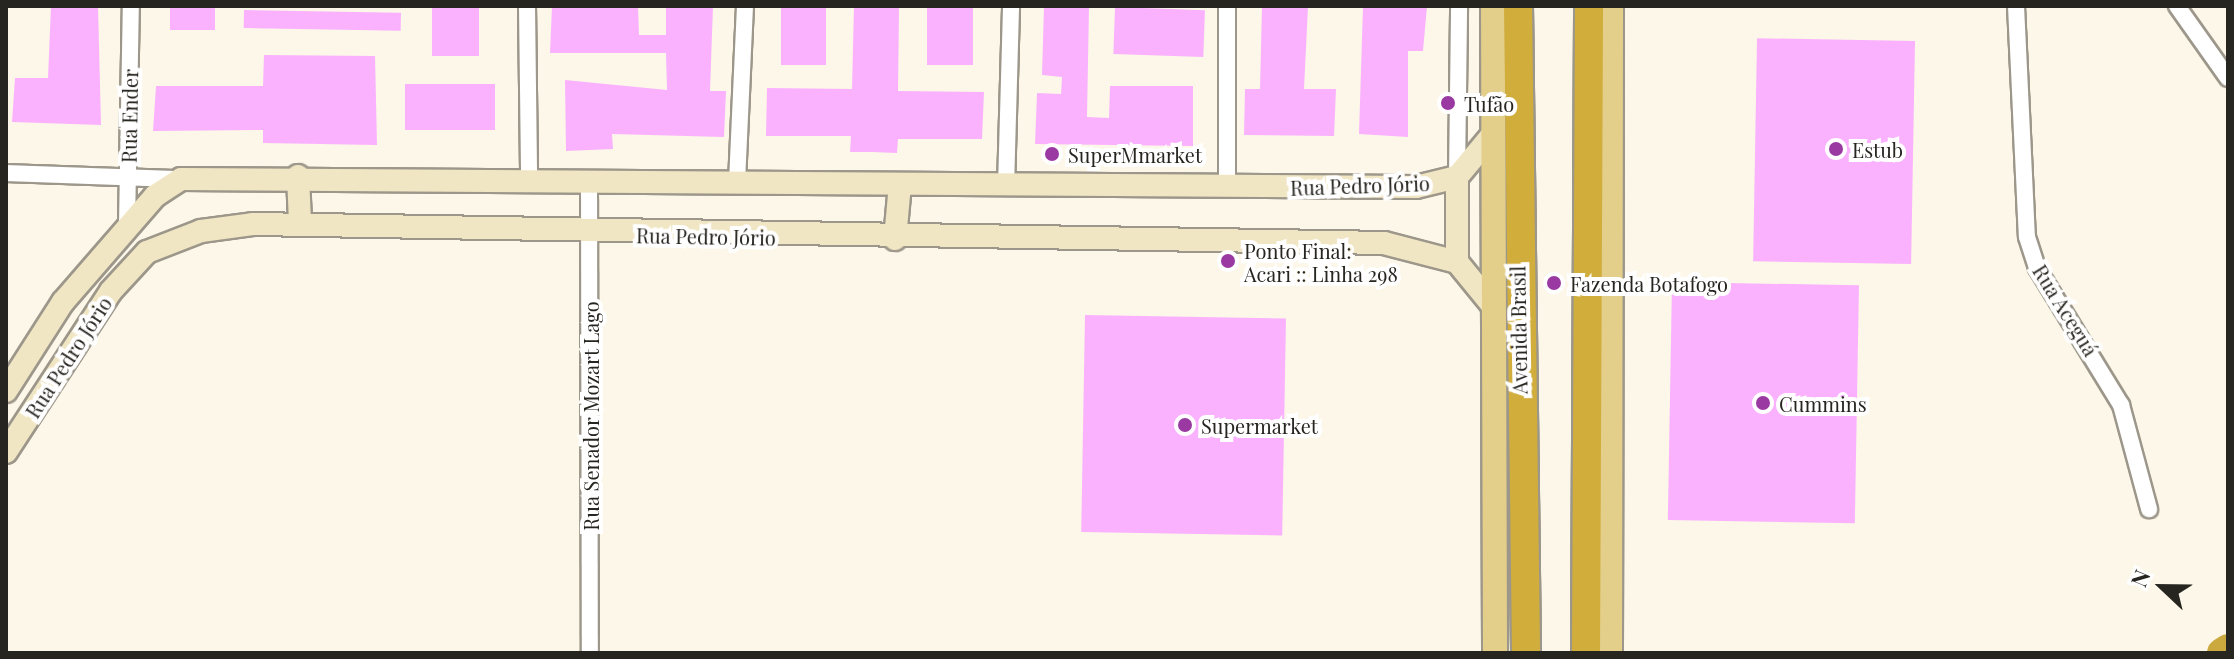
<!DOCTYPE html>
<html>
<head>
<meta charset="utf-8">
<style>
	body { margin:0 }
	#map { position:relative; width:2234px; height:659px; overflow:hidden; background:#fcf7e8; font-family:"Playfair Display",serif }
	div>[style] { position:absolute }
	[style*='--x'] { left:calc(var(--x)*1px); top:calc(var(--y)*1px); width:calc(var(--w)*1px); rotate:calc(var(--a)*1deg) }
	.river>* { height:30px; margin:-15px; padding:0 15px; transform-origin:15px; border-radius:15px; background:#cca93e }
	.building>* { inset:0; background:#fab2fe; transform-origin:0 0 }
	.roads { filter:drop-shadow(2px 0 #9c978a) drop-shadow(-2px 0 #9c978a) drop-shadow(0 2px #9c978a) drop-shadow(0 -2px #9c978a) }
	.street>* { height:16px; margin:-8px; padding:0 8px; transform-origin:8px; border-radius:8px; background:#fff }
	.secondary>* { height:22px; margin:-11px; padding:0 11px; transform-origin:11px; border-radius:11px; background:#f1e6c4 }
	.primary>* { height:24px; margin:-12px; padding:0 12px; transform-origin:12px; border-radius:12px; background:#e3ce8a }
	.highway>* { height:28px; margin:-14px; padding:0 14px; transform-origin:14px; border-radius:14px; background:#d1ad3c }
	.dots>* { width:22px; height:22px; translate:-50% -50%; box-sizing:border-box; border:4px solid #fff; border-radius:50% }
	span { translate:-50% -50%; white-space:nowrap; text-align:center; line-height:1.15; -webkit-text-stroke:8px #fff; paint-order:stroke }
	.poi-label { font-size:20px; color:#272520 }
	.left { translate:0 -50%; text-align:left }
	.street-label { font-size:20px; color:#272520 }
	.frame { position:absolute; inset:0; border:8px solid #272520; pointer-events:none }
	.north { position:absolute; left:2122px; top:547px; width:80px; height:80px; -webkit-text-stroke:6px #fff; paint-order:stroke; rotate:292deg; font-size:22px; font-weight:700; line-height:32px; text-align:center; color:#272520 }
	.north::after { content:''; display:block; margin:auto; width:28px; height:36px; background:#272520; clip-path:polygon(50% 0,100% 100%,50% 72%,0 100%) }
</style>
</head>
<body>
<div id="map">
	<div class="river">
		<i style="--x:2222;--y:653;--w:7;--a:-34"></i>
	</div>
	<div class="building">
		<i style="clip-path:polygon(51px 6px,98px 6px,101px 125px,12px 122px,15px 78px,48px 78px)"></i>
		<i style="left:170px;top:6px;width:45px;height:24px"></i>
		<i style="left:432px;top:6px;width:47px;height:50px"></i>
		<i style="clip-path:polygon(552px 6px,638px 6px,639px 35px,666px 35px,666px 6px,713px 6px,710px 91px,726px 91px,724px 137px,612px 134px,613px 149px,566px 151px,565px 80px,667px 90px,666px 53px,550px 53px)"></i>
		<i style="left:781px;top:6px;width:45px;height:59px"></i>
		<i style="clip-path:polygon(854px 6px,899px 6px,898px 91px,984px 92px,982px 139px,898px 139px,897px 153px,872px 152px,850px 152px,851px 136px,766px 136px,767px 88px,852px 89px)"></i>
		<i style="left:927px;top:6px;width:46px;height:59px"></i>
		<i style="clip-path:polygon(1044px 6px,1089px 6px,1087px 117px,1109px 118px,1110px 86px,1193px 86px,1193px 146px,1035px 144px,1037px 93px,1061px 94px,1062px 77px,1042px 75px)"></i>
		<i style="clip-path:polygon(1262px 6px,1308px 6px,1304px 89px,1336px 89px,1334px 136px,1244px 135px,1245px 89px,1260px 89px)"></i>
		<i style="clip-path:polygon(1363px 6px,1427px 6px,1423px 51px,1408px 51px,1408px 137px,1359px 134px)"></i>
		<i style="left:1115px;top:7px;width:90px;height:47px;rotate:2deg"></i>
		<i style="left:244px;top:10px;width:157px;height:18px;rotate:1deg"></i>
		<i style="left:1915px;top:41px;width:223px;height:158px;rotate:91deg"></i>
		<i style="clip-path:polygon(264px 55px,375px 56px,377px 145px,263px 143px,263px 130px,153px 131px,156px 86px,263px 86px)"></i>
		<i style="left:405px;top:84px;width:90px;height:46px"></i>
		<i style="left:1672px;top:282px;width:187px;height:238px;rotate:1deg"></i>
		<i style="left:1085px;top:315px;width:201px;height:217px;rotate:1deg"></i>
	</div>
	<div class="roads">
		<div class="street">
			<i style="--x:527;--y:6;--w:172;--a:89.3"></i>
			<i style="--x:2016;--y:6;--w:231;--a:87.3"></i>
			<i style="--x:2027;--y:237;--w:33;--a:72"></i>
			<i style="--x:2037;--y:268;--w:161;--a:58.5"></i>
			<i style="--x:2121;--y:405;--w:108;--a:74.9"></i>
			<i style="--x:2177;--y:6;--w:88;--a:54.7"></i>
			<i style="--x:6;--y:173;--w:175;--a:2"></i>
			<i style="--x:1457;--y:177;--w:171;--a:-89.3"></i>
			<i style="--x:589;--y:179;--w:474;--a:89.9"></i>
			<i style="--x:737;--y:182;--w:176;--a:-87.4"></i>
			<i style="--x:1006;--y:187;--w:181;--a:-88.4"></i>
			<i style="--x:1227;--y:187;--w:181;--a:-90"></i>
			<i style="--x:127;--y:225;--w:219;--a:-89"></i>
		</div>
		<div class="secondary">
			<i style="--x:298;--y:176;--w:45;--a:87.5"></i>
			<i style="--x:1457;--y:177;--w:85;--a:90"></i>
			<i style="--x:895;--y:239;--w:55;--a:-84.8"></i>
			<i style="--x:6;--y:391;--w:106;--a:-57.4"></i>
			<i style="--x:63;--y:302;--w:140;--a:-49"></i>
			<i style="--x:155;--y:196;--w:31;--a:-33"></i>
			<i style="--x:181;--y:179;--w:1235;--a:0.37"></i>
			<i style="--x:1416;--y:187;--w:42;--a:-13.7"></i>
			<i style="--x:1457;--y:177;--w:56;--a:-50.1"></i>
			<i style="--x:6;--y:452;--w:192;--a:-56.9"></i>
			<i style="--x:111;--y:291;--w:53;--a:-47.3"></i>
			<i style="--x:147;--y:252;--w:58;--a:-21.3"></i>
			<i style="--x:201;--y:231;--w:52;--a:-7.7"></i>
			<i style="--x:253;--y:224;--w:1131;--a:0.96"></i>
			<i style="--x:1384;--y:243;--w:75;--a:14.6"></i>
			<i style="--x:1457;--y:262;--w:55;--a:50.9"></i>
		</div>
		<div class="primary">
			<i style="--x:1493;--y:6;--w:647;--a:89.82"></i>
			<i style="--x:1610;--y:653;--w:647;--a:-89.91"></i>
		</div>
		<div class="highway">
			<i style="--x:1518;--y:6;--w:647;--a:89.29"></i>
			<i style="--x:1586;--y:653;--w:647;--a:-89.73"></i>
		</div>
	</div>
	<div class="dots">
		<i style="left:1448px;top:103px;background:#9939a1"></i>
		<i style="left:1836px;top:149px;background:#9939a1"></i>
		<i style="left:1052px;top:154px;background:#9939a1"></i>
		<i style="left:1228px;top:261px;background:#9939a1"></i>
		<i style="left:1554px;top:283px;background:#9939a1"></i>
		<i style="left:1763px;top:403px;background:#9939a1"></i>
		<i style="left:1185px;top:425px;background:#9939a1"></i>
	</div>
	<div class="poi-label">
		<span class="left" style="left:1464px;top:103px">Tufão</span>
		<span class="left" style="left:1852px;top:149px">Estub</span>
		<span class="left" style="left:1068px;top:154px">SuperMmarket</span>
		<span class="left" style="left:1244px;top:262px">Ponto Final:<br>Acari :: Linha 298</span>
		<span class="left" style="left:1570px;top:283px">Fazenda Botafogo</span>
		<span class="left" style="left:1779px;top:403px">Cummins</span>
		<span class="left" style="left:1201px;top:425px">Supermarket</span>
	</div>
	<div class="street-label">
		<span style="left:129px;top:116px;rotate:-89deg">Rua Ender</span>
		<span style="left:1360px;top:185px;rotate:-2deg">Rua Pedro Jório</span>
		<span style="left:706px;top:236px;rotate:1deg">Rua Pedro Jório</span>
		<span style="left:2066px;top:310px;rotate:58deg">Rua Aceguá</span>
		<span style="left:1518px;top:330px;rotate:-91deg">Avenida Brasil</span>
		<span style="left:68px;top:357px;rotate:-57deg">Rua Pedro Jório</span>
		<span style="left:590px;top:416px;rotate:-90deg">Rua Senador Mozart Lago</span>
	</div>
	<div class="frame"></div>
	<div class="north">N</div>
</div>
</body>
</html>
